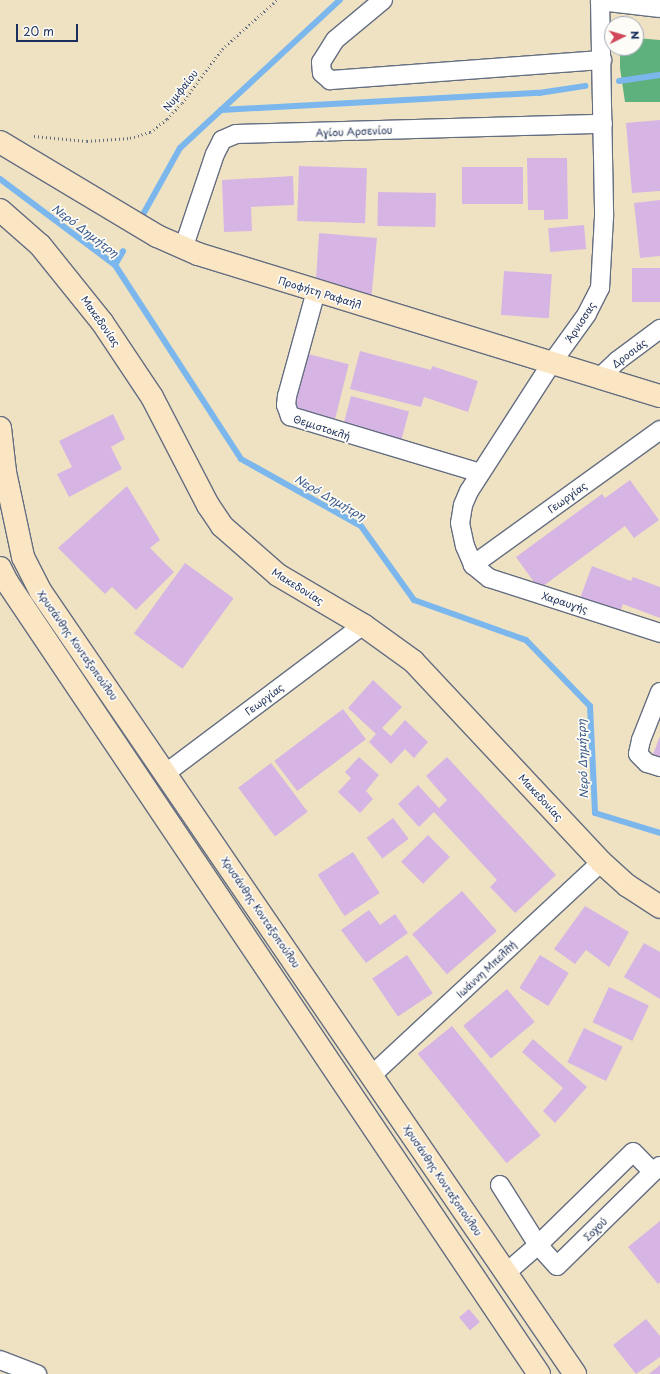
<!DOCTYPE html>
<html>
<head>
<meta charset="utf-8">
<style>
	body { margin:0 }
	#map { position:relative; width:660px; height:1374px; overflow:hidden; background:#efe2c3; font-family:"Playpen Sans",sans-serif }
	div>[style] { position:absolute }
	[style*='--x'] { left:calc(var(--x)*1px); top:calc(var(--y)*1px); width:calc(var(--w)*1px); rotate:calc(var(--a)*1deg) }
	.forest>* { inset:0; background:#5eb07d }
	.stream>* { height:6px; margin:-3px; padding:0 3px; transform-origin:3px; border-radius:3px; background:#7bb7ed }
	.building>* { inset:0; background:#d6b5e4; transform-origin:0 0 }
	.path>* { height:2.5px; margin-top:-1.25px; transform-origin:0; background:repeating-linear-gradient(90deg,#656e81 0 1px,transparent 0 4px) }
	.roads { filter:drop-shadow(1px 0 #656e81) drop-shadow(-1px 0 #656e81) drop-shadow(0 1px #656e81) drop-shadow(0 -1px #656e81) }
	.street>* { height:18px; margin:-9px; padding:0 9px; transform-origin:9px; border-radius:9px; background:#fff }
	.secondary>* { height:22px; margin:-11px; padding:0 11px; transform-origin:11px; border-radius:11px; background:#fbe6c4 }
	span { translate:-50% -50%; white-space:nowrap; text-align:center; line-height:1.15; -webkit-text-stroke:3.5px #fdfcf7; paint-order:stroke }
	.street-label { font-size:10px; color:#1b2f5e }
	.water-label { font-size:11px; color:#385889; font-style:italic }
	.north { position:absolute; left:604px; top:16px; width:40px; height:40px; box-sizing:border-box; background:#fdfcf7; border:1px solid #a3aaba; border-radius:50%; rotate:85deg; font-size:11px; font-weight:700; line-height:16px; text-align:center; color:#1b2f5e }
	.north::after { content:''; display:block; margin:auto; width:14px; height:18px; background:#d1495b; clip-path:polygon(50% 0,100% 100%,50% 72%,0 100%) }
	.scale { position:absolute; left:16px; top:24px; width:62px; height:18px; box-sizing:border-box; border:2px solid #1b2f5e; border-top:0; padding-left:5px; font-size:12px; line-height:14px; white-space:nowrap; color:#1b2f5e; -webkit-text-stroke:3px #fdfcf7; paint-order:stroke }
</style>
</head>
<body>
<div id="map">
	<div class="forest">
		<i style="clip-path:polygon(636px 38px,660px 40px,660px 102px,625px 102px,620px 68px,620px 48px,636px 48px)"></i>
	</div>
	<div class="stream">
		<i style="--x:619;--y:81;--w:41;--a:-8.3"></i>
		<i style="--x:221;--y:110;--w:318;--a:-3.1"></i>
		<i style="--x:539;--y:93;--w:47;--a:-8.7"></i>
		<i style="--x:0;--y:179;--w:144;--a:36.8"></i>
		<i style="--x:115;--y:265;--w:231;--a:57"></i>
		<i style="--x:241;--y:459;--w:137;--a:29.2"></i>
		<i style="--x:361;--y:526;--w:91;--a:54.4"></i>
		<i style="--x:414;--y:600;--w:119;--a:19.7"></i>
		<i style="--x:526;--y:640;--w:92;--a:45.9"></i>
		<i style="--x:590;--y:706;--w:107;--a:87.3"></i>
		<i style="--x:595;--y:813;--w:68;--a:17.1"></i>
		<i style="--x:141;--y:218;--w:80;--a:-60.9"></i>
		<i style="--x:180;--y:148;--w:218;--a:-42.8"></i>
		<i style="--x:115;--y:265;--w:16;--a:-60"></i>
	</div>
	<div class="building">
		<i style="clip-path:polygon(660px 120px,660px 191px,632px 193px,626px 123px)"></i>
		<i style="clip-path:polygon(527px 158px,567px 158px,568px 219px,544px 220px,544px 210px,528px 210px)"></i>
		<i style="left:299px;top:166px;width:68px;height:55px;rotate:2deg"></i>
		<i style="left:462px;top:167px;width:61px;height:37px"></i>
		<i style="clip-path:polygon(293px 176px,294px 205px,251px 207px,252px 231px,224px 232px,222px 180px)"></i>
		<i style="left:378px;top:192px;width:58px;height:34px;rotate:1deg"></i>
		<i style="clip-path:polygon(660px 200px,660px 256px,640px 258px,634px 203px)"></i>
		<i style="left:584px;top:225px;width:24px;height:36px;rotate:85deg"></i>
		<i style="clip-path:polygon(319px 233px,377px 238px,371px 301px,316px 279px)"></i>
		<i style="left:632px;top:268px;width:28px;height:34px"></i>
		<i style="left:504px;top:271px;width:48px;height:44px;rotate:4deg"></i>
		<i style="clip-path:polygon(360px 351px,431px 370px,432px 366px,478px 381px,468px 412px,424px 397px,421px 407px,350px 389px)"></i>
		<i style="left:308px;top:354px;width:42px;height:57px;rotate:14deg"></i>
		<i style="left:351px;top:396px;width:60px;height:32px;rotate:15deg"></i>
		<i style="clip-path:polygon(113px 414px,125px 439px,111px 447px,122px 469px,69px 497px,57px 474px,72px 467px,59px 441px)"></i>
		<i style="clip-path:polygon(630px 480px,659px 520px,634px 538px,625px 526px,539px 589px,516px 557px,602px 494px,605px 498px)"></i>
		<i style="clip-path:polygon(127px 486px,160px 540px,150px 548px,174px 572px,136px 610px,112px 587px,105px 594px,58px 548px)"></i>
		<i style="left:185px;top:563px;width:60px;height:87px;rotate:36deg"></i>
		<i style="clip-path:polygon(592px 566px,631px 581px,633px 577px,660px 587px,660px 618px,623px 604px,619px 615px,579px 601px)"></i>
		<i style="clip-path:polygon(373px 680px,402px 707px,382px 728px,391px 736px,405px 720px,428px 742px,414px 758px,405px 749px,391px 764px,369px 742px,376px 734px,348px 708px)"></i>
		<i style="left:343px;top:709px;width:38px;height:86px;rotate:53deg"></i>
		<i style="clip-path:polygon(660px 736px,660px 760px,652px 757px)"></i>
		<i style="clip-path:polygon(359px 757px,379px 775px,366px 791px,373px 799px,360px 813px,338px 792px,351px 778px,345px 772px)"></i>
		<i style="clip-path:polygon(447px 757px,556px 875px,515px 913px,490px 887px,497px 880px,434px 812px,419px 827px,398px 804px,418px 785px,439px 808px,447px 800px,426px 776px)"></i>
		<i style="left:271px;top:763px;width:61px;height:41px;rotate:53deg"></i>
		<i style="left:393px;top:818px;width:26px;height:33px;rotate:53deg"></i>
		<i style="left:428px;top:835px;width:31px;height:38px;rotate:45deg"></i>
		<i style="left:353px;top:852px;width:49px;height:42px;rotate:57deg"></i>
		<i style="left:462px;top:891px;width:53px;height:66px;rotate:49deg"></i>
		<i style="clip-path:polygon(585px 906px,629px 932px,609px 967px,586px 950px,575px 964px,554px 949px)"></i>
		<i style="clip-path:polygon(369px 910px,380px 925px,395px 914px,408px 933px,366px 963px,341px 930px)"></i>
		<i style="clip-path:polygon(644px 943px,660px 952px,660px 999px,624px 977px)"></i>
		<i style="left:407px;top:955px;width:46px;height:42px;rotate:56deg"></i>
		<i style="left:540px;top:955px;width:34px;height:39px;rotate:32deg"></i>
		<i style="left:609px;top:987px;width:44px;height:39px;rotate:25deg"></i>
		<i style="left:507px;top:989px;width:43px;height:57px;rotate:50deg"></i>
		<i style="left:452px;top:1026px;width:141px;height:44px;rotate:51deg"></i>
		<i style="left:584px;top:1028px;width:43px;height:38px;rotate:26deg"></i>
		<i style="clip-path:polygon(533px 1039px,587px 1087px,555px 1123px,543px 1111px,563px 1088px,522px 1052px)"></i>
		<i style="clip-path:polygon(660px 1221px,660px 1282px,658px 1284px,628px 1247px)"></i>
		<i style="left:469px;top:1309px;width:17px;height:13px;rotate:50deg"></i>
		<i style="clip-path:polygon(646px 1319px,660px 1336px,660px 1357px,636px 1374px,613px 1345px)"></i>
		<i style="clip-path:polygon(660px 1365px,660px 1374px,649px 1374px)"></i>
	</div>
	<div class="path">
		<i style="--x:34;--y:136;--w:53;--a:5.4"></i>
		<i style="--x:87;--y:141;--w:43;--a:-4"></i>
		<i style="--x:130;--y:138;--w:21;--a:-17"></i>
		<i style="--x:150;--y:132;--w:21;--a:-37"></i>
		<i style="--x:167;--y:119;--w:22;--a:-47"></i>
		<i style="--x:182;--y:103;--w:67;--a:-53.5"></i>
		<i style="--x:222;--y:49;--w:74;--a:-41.7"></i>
	</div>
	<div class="roads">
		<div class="street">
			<i style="--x:383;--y:0;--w:62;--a:140.2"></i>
			<i style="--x:335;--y:40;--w:26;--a:122"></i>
			<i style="--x:321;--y:62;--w:11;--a:85"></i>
			<i style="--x:322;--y:73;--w:11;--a:41"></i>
			<i style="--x:330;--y:80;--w:273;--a:-4.2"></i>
			<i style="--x:600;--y:0;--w:217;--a:88.9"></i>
			<i style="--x:604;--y:217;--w:71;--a:93.2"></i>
			<i style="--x:600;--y:288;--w:29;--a:117"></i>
			<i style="--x:587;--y:314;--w:62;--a:125.8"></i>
			<i style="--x:551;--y:364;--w:151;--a:122.8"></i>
			<i style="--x:469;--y:491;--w:15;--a:113"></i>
			<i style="--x:463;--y:505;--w:18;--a:99"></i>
			<i style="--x:460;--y:523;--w:24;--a:78"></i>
			<i style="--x:465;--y:546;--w:21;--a:67"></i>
			<i style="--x:473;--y:565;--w:21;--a:39"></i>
			<i style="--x:489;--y:578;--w:180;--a:17.8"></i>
			<i style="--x:600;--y:1;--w:60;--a:6.7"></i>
			<i style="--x:183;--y:249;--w:100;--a:-71.4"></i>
			<i style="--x:215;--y:154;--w:16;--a:-63"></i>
			<i style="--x:222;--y:140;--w:15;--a:-23"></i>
			<i style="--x:236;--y:134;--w:367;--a:-1.6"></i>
			<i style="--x:316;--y:291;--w:109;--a:105.4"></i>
			<i style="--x:287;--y:396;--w:9;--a:96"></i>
			<i style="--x:286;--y:405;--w:12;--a:70"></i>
			<i style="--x:290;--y:416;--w:198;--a:16.7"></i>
			<i style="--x:599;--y:378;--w:25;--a:-43"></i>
			<i style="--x:617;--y:361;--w:54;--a:-36.7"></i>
			<i style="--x:473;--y:565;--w:231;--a:-35.8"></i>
			<i style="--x:660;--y:692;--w:52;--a:111.6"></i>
			<i style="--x:641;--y:740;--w:14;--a:102"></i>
			<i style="--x:638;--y:754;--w:13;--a:45"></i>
			<i style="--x:647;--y:763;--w:14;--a:17"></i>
			<i style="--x:166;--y:773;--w:246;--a:-36.9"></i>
			<i style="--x:372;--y:1075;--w:313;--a:-42.9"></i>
			<i style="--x:653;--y:1172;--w:28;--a:-135"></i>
			<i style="--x:633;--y:1152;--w:133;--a:135.6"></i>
			<i style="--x:538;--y:1245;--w:28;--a:48"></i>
			<i style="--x:557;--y:1266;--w:134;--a:-44.4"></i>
			<i style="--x:653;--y:1172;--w:9;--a:-41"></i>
			<i style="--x:500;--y:1185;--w:71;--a:57.7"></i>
			<i style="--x:538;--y:1245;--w:43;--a:138.8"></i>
			<i style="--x:0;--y:1360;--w:40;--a:21"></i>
		</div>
		<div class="secondary">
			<i style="--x:0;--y:142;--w:183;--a:30.9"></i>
			<i style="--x:157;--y:236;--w:45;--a:23.7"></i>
			<i style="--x:198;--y:254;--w:483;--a:17.1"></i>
			<i style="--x:0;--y:210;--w:53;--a:41.2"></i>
			<i style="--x:40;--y:245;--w:99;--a:51.2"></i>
			<i style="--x:102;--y:322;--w:90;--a:56.3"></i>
			<i style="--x:152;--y:397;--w:122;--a:62.6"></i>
			<i style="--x:208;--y:505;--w:25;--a:56"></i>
			<i style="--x:222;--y:526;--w:74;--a:41.2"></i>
			<i style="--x:278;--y:575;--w:99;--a:30.5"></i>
			<i style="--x:363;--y:625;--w:62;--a:35.8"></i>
			<i style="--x:413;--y:661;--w:275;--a:46.9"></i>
			<i style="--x:601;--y:862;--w:36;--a:42"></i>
			<i style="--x:628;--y:886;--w:38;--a:33"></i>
			<i style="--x:0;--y:428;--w:44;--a:83.5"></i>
			<i style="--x:5;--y:472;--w:87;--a:78"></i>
			<i style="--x:23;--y:557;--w:39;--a:63"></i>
			<i style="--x:41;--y:592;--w:947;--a:55.67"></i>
			<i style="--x:0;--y:568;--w:16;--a:63"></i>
			<i style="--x:7;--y:582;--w:954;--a:56.11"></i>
		</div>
	</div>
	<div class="street-label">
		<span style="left:180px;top:90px;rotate:-52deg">Νυμφαίου</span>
		<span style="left:354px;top:131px;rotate:-2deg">Αγίου Αρσενίου</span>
		<span style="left:320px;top:292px;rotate:17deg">Προφήτη Ραφαήλ</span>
		<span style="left:101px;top:321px;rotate:55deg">Μακεδονίας</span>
		<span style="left:580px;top:322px;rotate:-57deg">Άρνισσας</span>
		<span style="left:629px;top:353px;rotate:-37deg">Δροσιάς</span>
		<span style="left:322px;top:427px;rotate:18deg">Θεμιστοκλή</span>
		<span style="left:567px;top:497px;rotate:-36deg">Γεωργίας</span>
		<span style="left:298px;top:586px;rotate:32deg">Μακεδονίας</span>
		<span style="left:565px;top:602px;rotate:18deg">Χαραυγής</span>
		<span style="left:78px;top:645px;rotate:55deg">Χρυσάνθης Κονταξοπούλου</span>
		<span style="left:264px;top:699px;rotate:-37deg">Γεωργίας</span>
		<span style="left:541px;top:797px;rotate:47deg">Μακεδονίας</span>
		<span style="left:261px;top:912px;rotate:56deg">Χρυσάνθης Κονταξοπούλου</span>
		<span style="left:486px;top:969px;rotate:-43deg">Ιωάννη Μπελλή</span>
		<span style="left:443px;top:1180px;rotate:56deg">Χρυσάνθης Κονταξοπούλου</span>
		<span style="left:595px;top:1229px;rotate:-44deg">Σοχού</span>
	</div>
	<div class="water-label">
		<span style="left:85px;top:231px;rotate:37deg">Νερό Δημήτρη</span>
		<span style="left:330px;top:498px;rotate:30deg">Νερό Δημήτρη</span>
		<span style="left:583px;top:759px;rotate:-92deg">Νερό Δημήτρη</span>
	</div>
	<div class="north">N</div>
	<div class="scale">20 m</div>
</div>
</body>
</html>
